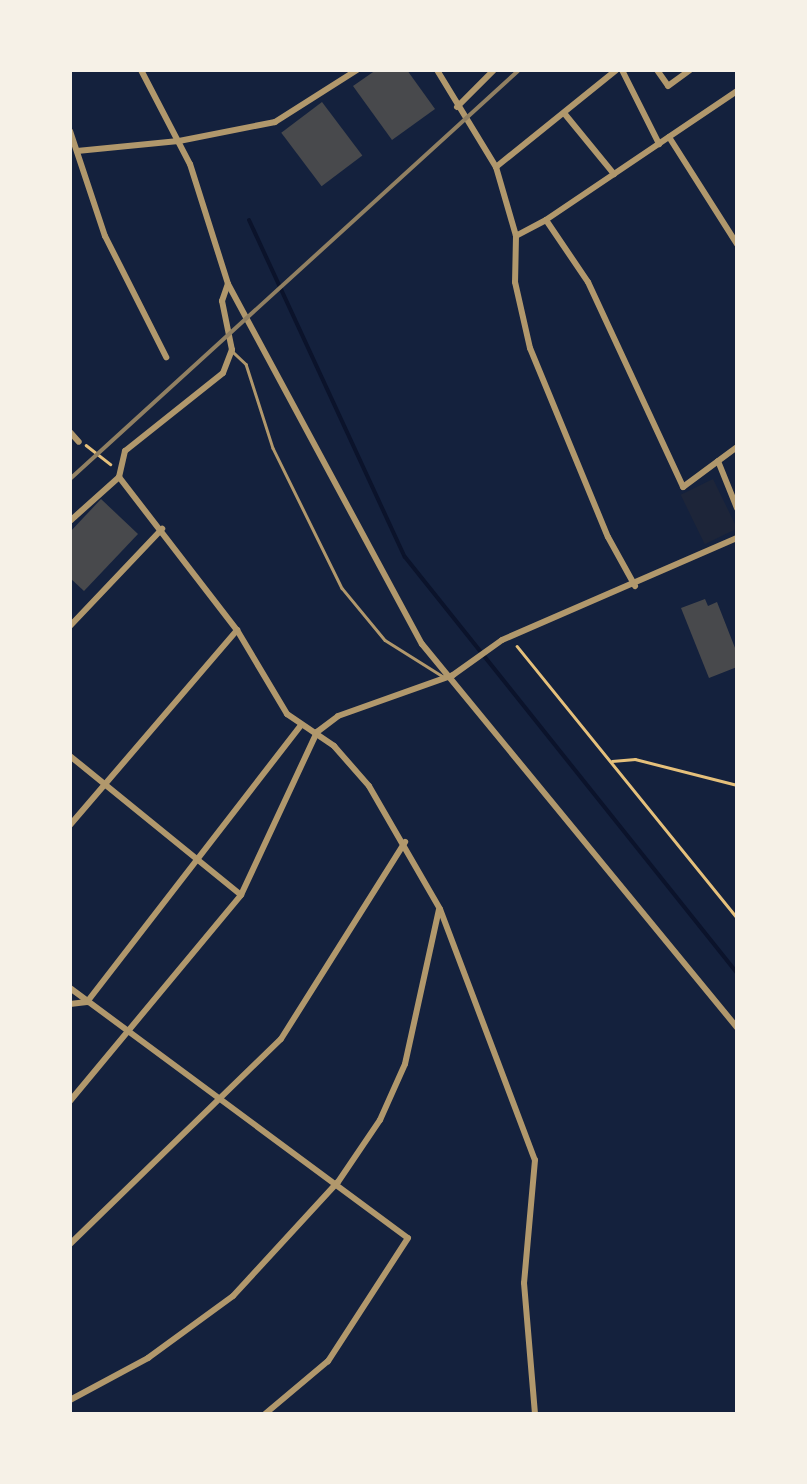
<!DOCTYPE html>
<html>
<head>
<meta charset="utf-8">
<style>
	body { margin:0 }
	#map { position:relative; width:807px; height:1484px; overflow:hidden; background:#14213d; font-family:"Noto Sans",sans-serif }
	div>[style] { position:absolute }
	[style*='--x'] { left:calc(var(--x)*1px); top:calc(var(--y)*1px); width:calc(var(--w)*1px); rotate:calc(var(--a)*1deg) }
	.green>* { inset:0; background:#1d2539; transform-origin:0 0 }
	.stream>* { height:4px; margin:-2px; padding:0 2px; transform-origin:2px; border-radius:2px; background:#0b132b }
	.building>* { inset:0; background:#48494c; transform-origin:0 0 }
	.path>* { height:2.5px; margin:-1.25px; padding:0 1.25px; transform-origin:1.25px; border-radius:1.25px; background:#e5c07b }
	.service>* { height:2.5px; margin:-1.25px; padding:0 1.25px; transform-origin:1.25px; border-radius:1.25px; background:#b1986c }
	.minor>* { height:6px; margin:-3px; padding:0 3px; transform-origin:3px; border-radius:3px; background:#b1986c }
	.rail>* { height:4px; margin:-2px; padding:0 2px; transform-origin:2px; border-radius:2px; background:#918062 }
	span { translate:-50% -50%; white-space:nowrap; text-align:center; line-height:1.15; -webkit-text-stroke:9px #f6f1e7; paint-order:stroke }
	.frame { position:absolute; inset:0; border:72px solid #f6f1e7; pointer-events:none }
</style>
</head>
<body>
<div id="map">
	<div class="green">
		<i style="left:713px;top:479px;width:55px;height:36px;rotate:64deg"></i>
	</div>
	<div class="stream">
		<i style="--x:249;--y:220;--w:371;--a:65.2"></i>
		<i style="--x:405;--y:557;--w:532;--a:51.41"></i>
	</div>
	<div class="building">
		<i style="clip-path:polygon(376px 70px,407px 70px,435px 109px,392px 140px,353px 86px)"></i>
		<i style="left:322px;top:102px;width:67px;height:51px;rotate:53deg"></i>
		<i style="clip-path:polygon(101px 499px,138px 534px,84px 591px,70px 578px,70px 532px)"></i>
		<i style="clip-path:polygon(705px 599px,708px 606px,717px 602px,737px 653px,737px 667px,709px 678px,681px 608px)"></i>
	</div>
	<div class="path">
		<i style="--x:86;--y:445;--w:31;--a:38"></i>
		<i style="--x:517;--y:646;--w:350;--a:51"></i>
		<i style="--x:612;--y:761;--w:23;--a:-5"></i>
		<i style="--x:635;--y:759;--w:105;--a:14.3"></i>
	</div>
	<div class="service">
		<i style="--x:232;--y:351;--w:19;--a:43"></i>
		<i style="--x:246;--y:364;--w:88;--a:72.2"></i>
		<i style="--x:273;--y:448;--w:156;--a:63.8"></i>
		<i style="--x:342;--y:588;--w:67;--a:50.4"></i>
		<i style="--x:385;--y:640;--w:70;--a:32.1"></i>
	</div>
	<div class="minor">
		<i style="--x:141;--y:70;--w:106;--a:62.5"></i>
		<i style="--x:190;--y:164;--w:126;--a:72.4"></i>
		<i style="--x:228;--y:284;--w:409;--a:61.7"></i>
		<i style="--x:422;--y:644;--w:497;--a:50.6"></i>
		<i style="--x:437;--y:70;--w:114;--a:58.7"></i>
		<i style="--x:496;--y:167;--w:72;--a:73.8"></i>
		<i style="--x:622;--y:70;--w:83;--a:63.4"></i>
		<i style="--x:657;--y:70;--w:19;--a:55"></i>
		<i style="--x:668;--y:86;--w:27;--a:-36"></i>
		<i style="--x:737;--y:91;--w:230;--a:146"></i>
		<i style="--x:546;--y:220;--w:75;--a:55.9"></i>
		<i style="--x:588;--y:282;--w:226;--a:65.1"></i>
		<i style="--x:683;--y:487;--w:67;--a:-36.5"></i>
		<i style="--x:457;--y:107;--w:52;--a:-45"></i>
		<i style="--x:564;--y:113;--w:79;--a:50.7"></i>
		<i style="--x:70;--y:131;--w:111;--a:71.6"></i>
		<i style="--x:105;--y:236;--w:136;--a:63.2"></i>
		<i style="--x:669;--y:137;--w:127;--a:57.6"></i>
		<i style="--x:77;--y:151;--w:102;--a:-5.6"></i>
		<i style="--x:179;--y:141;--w:98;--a:-11.2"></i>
		<i style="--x:275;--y:122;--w:97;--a:-32.4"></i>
		<i style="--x:496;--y:167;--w:154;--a:-38.9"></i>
		<i style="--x:546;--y:220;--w:34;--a:152"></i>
		<i style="--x:516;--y:236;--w:46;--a:91.2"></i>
		<i style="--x:515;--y:282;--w:68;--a:77.2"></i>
		<i style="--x:530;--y:348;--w:204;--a:67.6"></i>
		<i style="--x:608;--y:537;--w:56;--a:61.1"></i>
		<i style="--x:70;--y:432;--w:13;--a:48"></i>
		<i style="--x:718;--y:461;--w:51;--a:68"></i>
		<i style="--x:119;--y:477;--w:193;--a:52.4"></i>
		<i style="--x:237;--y:630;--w:98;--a:59.2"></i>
		<i style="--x:287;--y:714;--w:57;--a:34.2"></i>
		<i style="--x:334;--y:746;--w:53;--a:48.8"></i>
		<i style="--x:369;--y:786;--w:142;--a:60"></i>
		<i style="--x:440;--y:909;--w:268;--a:69.3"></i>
		<i style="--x:535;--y:1160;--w:123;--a:95.1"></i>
		<i style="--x:524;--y:1283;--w:131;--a:85.2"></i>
		<i style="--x:70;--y:521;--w:66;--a:-41.9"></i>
		<i style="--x:119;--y:477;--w:27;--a:-77"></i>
		<i style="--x:125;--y:451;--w:125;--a:-38.5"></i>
		<i style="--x:223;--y:373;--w:25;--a:-69"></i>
		<i style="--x:232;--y:350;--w:50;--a:-101.5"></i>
		<i style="--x:222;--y:301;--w:18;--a:-71"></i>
		<i style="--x:70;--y:626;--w:134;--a:-46.5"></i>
		<i style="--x:70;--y:756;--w:220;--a:39.1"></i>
		<i style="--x:70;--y:825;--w:257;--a:-49.4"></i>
		<i style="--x:70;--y:988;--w:420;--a:36.5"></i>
		<i style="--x:408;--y:1238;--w:147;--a:123"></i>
		<i style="--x:328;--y:1361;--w:82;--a:139.9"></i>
		<i style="--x:70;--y:1004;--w:17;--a:-7"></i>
		<i style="--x:87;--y:1002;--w:350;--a:-52.3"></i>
		<i style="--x:70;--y:1101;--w:268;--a:-50.3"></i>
		<i style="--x:241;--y:895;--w:180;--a:-65"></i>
		<i style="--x:317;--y:732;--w:26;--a:-37"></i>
		<i style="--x:338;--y:716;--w:122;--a:-19.6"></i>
		<i style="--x:453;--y:675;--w:60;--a:-35.5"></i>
		<i style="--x:502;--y:640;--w:256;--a:-23.5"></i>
		<i style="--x:70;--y:1244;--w:294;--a:-44.2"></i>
		<i style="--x:281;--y:1039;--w:233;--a:-57.8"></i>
		<i style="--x:70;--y:1400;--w:89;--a:-28.3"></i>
		<i style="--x:148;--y:1358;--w:105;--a:-36.1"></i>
		<i style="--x:233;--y:1296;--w:155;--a:-47.4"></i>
		<i style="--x:338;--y:1182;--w:75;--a:-55.9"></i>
		<i style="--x:380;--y:1120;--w:61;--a:-65.9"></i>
		<i style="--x:405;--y:1064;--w:158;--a:-77.6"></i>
	</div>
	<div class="rail">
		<i style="--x:70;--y:479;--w:607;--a:-42.33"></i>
	</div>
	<div class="frame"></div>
</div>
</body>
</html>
